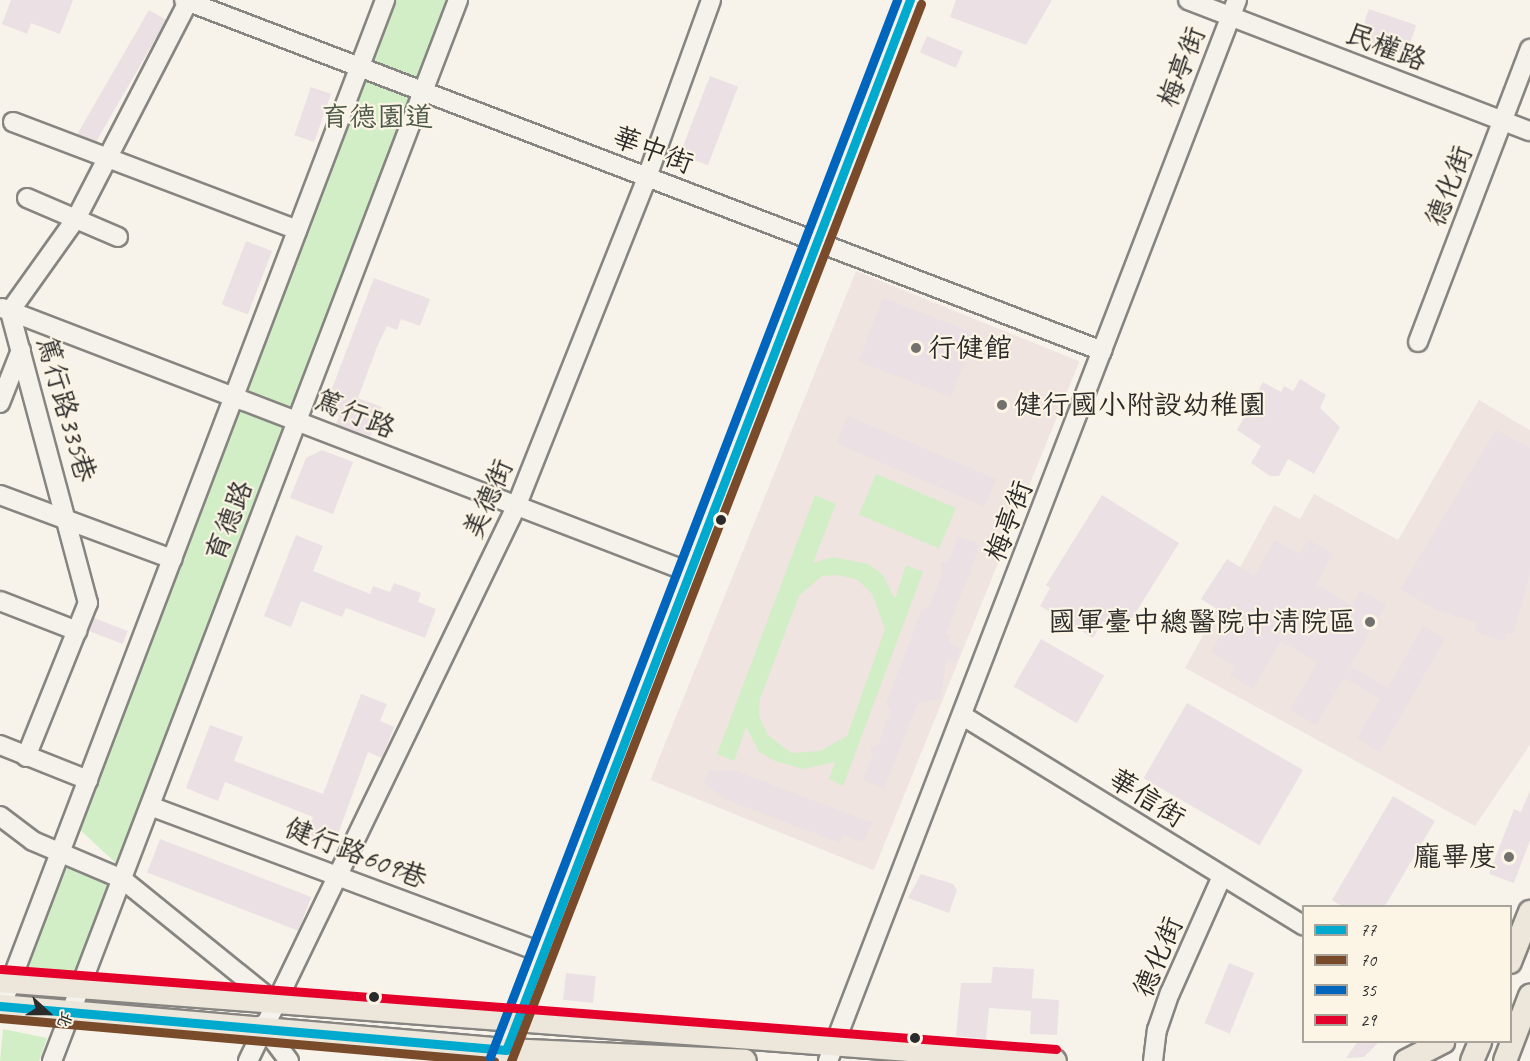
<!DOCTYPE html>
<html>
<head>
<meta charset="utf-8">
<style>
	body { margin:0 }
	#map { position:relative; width:1530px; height:1061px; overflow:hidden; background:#f7f3ea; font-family:Caveat,"LXGW WenKai TC",sans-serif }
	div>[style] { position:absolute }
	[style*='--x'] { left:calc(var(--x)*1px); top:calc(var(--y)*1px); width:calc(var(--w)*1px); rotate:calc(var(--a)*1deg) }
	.built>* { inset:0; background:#f0e4e0; transform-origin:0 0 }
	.green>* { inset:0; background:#d2eec7; transform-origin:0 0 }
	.building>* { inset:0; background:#ebe0e3; transform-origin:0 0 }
	.roads { filter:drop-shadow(2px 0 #878581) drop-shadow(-2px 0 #878581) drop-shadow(0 2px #878581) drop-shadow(0 -2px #878581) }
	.minor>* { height:18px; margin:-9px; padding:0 9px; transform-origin:9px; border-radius:9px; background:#f5f2ec }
	.major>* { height:22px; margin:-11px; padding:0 11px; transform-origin:11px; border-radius:11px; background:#ece7da }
	.bus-1>* { height:9px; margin:-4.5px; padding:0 4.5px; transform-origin:4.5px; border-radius:4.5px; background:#00a9ce }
	.bus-2>* { height:9px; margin:-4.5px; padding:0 4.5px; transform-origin:4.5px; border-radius:4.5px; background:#7a4b2a }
	.bus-3>* { height:9px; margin:-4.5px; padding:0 4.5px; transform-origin:4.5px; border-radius:4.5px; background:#0065bd }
	.bus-4>* { height:9px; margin:-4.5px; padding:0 4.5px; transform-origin:4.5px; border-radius:4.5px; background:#e4002b }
	.dots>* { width:16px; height:16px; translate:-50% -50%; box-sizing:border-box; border:3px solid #fcf5e5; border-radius:50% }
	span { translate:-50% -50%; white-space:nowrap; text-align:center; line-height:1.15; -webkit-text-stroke:4.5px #fcf5e5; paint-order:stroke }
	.street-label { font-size:28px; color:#2b2b2b }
	.park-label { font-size:28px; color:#4d5a4b }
	.poi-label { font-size:28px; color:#2b2b2b }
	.left { translate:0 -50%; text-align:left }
	.right { translate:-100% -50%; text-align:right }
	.legend { position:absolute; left:1302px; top:905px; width:210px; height:138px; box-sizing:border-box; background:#fcf5e5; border:2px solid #a8a49b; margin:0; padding:8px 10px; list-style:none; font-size:18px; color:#2b2b2b }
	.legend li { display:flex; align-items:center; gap:12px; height:30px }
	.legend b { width:30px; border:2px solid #a8a49b }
	.north { position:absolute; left:18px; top:983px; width:60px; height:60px; -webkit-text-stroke:4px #fcf5e5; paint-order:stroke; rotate:111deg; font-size:16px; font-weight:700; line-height:24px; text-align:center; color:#2b2b2b }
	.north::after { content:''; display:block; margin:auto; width:21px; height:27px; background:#2b2b2b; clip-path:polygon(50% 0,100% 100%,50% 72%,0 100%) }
</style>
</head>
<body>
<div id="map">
	<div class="built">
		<i style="left:856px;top:271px;width:241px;height:549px;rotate:22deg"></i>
		<i style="clip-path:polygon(1479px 400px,1530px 430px,1530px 745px,1475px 826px,1185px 668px,1274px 505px,1300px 519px,1314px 494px,1398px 540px)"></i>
	</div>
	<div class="green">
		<i style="clip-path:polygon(390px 0,452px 0,420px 84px,366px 64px)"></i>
		<i style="left:362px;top:76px;width:57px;height:338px;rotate:21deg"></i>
		<i style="clip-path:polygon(237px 403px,289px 424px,117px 864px,79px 829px)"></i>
		<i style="left:876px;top:474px;width:87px;height:44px;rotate:23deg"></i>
		<i style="clip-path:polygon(evenodd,815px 495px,836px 504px,813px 563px,833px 557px,868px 564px,882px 574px,895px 599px,906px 565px,923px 572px,843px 786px,829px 779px,835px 762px,803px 769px,775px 761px,759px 752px,746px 727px,734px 761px,717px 754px,815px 495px,838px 575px,858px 580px,872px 594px,885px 629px,847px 736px,820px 751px,791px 753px,768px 735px,759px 716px,760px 699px,799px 596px,822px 576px,838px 575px)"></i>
		<i style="clip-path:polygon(66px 866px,109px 882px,74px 976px,24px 972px)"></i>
		<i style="clip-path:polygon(3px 1029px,47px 1038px,39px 1061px,0 1061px)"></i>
	</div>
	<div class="building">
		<i style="clip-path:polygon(11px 0,73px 0,60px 34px,31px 23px,27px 34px,2px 24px)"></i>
		<i style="clip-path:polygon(956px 0,1052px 0,1026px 45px,950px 17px)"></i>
		<i style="left:1369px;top:9px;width:50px;height:31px;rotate:19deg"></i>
		<i style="left:149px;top:10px;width:20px;height:143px;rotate:30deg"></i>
		<i style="left:927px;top:36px;width:39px;height:18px;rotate:23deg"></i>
		<i style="left:710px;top:76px;width:30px;height:84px;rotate:21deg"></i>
		<i style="left:311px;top:87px;width:21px;height:51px;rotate:19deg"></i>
		<i style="left:246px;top:241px;width:28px;height:68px;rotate:21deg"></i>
		<i style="clip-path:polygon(374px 278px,430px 299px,420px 326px,401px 319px,397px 330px,387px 326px,377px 347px,358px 398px,382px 407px,370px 437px,336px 424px,339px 416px,325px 407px)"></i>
		<i style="left:883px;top:298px;width:99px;height:68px;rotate:21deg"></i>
		<i style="clip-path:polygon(1300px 379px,1326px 395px,1320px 408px,1340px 427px,1314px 474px,1288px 459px,1279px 476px,1270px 476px,1251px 463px,1261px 446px,1237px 430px,1263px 382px,1281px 392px,1284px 386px,1293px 391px)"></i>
		<i style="left:848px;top:416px;width:161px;height:30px;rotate:23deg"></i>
		<i style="clip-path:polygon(1496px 430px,1530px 448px,1530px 574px,1513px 634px,1506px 632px,1504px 641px,1475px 631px,1478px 623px,1436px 610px,1400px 589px)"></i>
		<i style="clip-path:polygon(322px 450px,353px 462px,333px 514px,290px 498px,306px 458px)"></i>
		<i style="clip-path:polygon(1102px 495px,1179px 543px,1123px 633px,1103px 621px,1093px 638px,1040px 606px,1050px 588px,1046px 585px)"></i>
		<i style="clip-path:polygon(296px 535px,323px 546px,313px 571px,370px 594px,373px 586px,390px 592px,394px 583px,421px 593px,418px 602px,436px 609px,425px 638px,346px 608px,342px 617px,301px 601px,291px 627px,264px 616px)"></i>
		<i style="clip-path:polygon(958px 536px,980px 545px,946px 634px,951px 636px,949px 643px,960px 648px,956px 662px,947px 659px,940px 699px,918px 703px,884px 789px,863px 780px,873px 754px,870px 747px,878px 746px,891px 709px,886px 703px,922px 610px,929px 607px,943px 572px,940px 563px,949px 561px)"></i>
		<i style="clip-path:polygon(1275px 540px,1300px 554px,1309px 540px,1333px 554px,1316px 584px,1352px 606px,1360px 590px,1386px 605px,1350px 666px,1388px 688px,1423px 626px,1445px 639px,1380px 752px,1357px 738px,1380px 699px,1344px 678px,1316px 725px,1290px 710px,1317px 663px,1281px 641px,1253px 689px,1230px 675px,1235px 666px,1211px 652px,1231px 618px,1201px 599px,1227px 559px,1254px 576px)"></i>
		<i style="left:94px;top:618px;width:36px;height:14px;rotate:21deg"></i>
		<i style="left:1041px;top:639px;width:73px;height:55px;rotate:30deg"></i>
		<i style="clip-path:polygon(361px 694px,387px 704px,380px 721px,394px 727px,382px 758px,368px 752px,334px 845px,306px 834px,313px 817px,225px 782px,218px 801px,186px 788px,210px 725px,243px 737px,234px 761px,323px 794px)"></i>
		<i style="left:1187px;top:703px;width:134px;height:87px;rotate:30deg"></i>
		<i style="clip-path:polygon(709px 770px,736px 771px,872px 823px,863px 842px,844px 835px,840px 843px,725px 799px,704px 783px)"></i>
		<i style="clip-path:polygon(1530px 791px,1530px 840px,1514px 883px,1489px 874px,1514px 809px,1521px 812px)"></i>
		<i style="clip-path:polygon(1393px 796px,1435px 821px,1385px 906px,1342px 906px,1332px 900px)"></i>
		<i style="left:160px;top:839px;width:162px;height:36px;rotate:21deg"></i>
		<i style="clip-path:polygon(921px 874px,953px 884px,957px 890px,949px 913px,908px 898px)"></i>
		<i style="left:1229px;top:963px;width:27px;height:65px;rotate:22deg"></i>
		<i style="clip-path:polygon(993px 967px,1034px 969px,1032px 998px,1059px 1000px,1057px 1035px,1030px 1034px,1031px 1011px,989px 1008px,986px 1039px,956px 1036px,961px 983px,991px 983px)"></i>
		<i style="left:566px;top:973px;width:30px;height:27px;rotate:6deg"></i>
		<i style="clip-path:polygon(1358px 1041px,1380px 1041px,1364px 1057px,1346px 1058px)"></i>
	</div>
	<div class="roads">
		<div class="minor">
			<i style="--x:184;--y:0;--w:983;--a:20.92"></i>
			<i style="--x:1188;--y:0;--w:366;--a:21"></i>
			<i style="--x:13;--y:122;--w:304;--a:20.8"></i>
			<i style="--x:27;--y:198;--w:99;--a:23.2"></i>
			<i style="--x:2;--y:308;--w:736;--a:21.02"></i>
			<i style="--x:1418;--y:342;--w:314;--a:-69.1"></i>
			<i style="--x:0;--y:403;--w:57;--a:-68.4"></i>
			<i style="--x:0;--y:495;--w:184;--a:20.4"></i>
			<i style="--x:0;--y:601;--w:83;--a:21.3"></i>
			<i style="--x:963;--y:716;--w:400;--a:31.6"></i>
			<i style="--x:0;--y:745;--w:95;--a:21.7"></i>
			<i style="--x:26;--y:757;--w:166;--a:-68.1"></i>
			<i style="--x:88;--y:603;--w:302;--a:-105"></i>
			<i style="--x:10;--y:311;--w:115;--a:-54.5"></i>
			<i style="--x:77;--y:217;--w:244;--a:-62.7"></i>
			<i style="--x:150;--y:806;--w:420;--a:20.5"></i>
			<i style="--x:0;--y:816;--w:41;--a:37.1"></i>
			<i style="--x:33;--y:841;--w:97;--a:23.1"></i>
			<i style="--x:122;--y:879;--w:196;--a:39"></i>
			<i style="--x:0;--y:1010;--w:1081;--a:-69.13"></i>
			<i style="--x:262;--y:1025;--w:45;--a:53.1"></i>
			<i style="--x:52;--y:1061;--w:1136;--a:-69.06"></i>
			<i style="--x:248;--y:1061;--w:615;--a:-64.18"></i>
			<i style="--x:516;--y:507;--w:355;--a:-68.3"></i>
			<i style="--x:647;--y:177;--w:188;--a:-70.1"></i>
			<i style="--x:501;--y:1061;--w:1137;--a:-68.92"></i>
			<i style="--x:828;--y:1061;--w:1137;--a:-68.92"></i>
			<i style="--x:1153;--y:1061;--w:31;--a:-83"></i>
			<i style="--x:1157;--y:1030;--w:39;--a:-71"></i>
			<i style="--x:1170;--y:993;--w:128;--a:-66"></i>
		</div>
		<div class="major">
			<i style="--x:1510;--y:962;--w:54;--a:-68.2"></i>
			<i style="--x:0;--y:981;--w:1058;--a:4.34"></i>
			<i style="--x:0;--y:1006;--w:508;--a:4.97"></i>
			<i style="--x:506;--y:1050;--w:239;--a:2.6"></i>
			<i style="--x:1406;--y:1061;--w:42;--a:-27.2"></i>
			<i style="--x:1472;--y:1061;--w:21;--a:-67"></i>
			<i style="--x:1505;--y:1061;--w:70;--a:-69"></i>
		</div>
	</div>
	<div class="bus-1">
		<i style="--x:0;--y:1006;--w:508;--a:4.97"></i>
		<i style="--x:506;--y:1050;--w:1125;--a:-68.96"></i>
	</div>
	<div class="bus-2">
		<i style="--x:0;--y:1018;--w:496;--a:5"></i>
		<i style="--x:511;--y:1061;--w:1134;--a:-68.8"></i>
	</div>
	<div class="bus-3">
		<i style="--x:490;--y:1057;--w:1133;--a:-68.94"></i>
	</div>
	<div class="bus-4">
		<i style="--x:1;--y:969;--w:1058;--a:4.34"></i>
	</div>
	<div class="dots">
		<i style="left:916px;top:348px;background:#72716e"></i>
		<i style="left:1002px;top:405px;background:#72716e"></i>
		<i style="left:721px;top:520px;background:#2b2b2b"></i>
		<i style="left:1370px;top:622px;background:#72716e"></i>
		<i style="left:1509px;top:857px;background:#72716e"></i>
		<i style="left:374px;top:997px;background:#2b2b2b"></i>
		<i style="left:915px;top:1038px;background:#2b2b2b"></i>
	</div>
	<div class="street-label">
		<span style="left:1386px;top:47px;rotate:21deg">民權路</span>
		<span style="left:1182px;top:67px;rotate:-69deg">梅亭街</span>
		<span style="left:653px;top:150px;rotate:21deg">華中街</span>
		<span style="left:1449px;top:186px;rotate:-69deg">德化街</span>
		<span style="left:66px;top:409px;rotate:74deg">篤行路335巷</span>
		<span style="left:355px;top:414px;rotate:22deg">篤行路</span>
		<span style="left:488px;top:499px;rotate:-66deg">美德街</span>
		<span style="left:229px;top:521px;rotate:-69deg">育德路</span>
		<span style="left:1009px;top:521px;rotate:-69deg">梅亭街</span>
		<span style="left:1147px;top:798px;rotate:32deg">華信街</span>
		<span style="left:356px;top:853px;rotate:21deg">健行路609巷</span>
		<span style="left:1158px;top:957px;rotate:-67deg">德化街</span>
	</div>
	<div class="park-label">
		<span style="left:377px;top:117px">育德園道</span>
	</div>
	<div class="poi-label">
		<span class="left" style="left:928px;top:348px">行健館</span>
		<span class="left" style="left:1014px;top:405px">健行國小附設幼稚園</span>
		<span class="right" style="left:1356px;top:622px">國軍臺中總醫院中清院區</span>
		<span class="right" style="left:1497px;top:857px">龐畢度</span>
	</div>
	<ul class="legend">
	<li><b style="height:8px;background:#00a9ce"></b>77</li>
	<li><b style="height:8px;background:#7a4b2a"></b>70</li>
	<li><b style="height:8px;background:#0065bd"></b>35</li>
	<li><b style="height:8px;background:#e4002b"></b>29</li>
	</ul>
	<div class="north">北</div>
</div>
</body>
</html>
